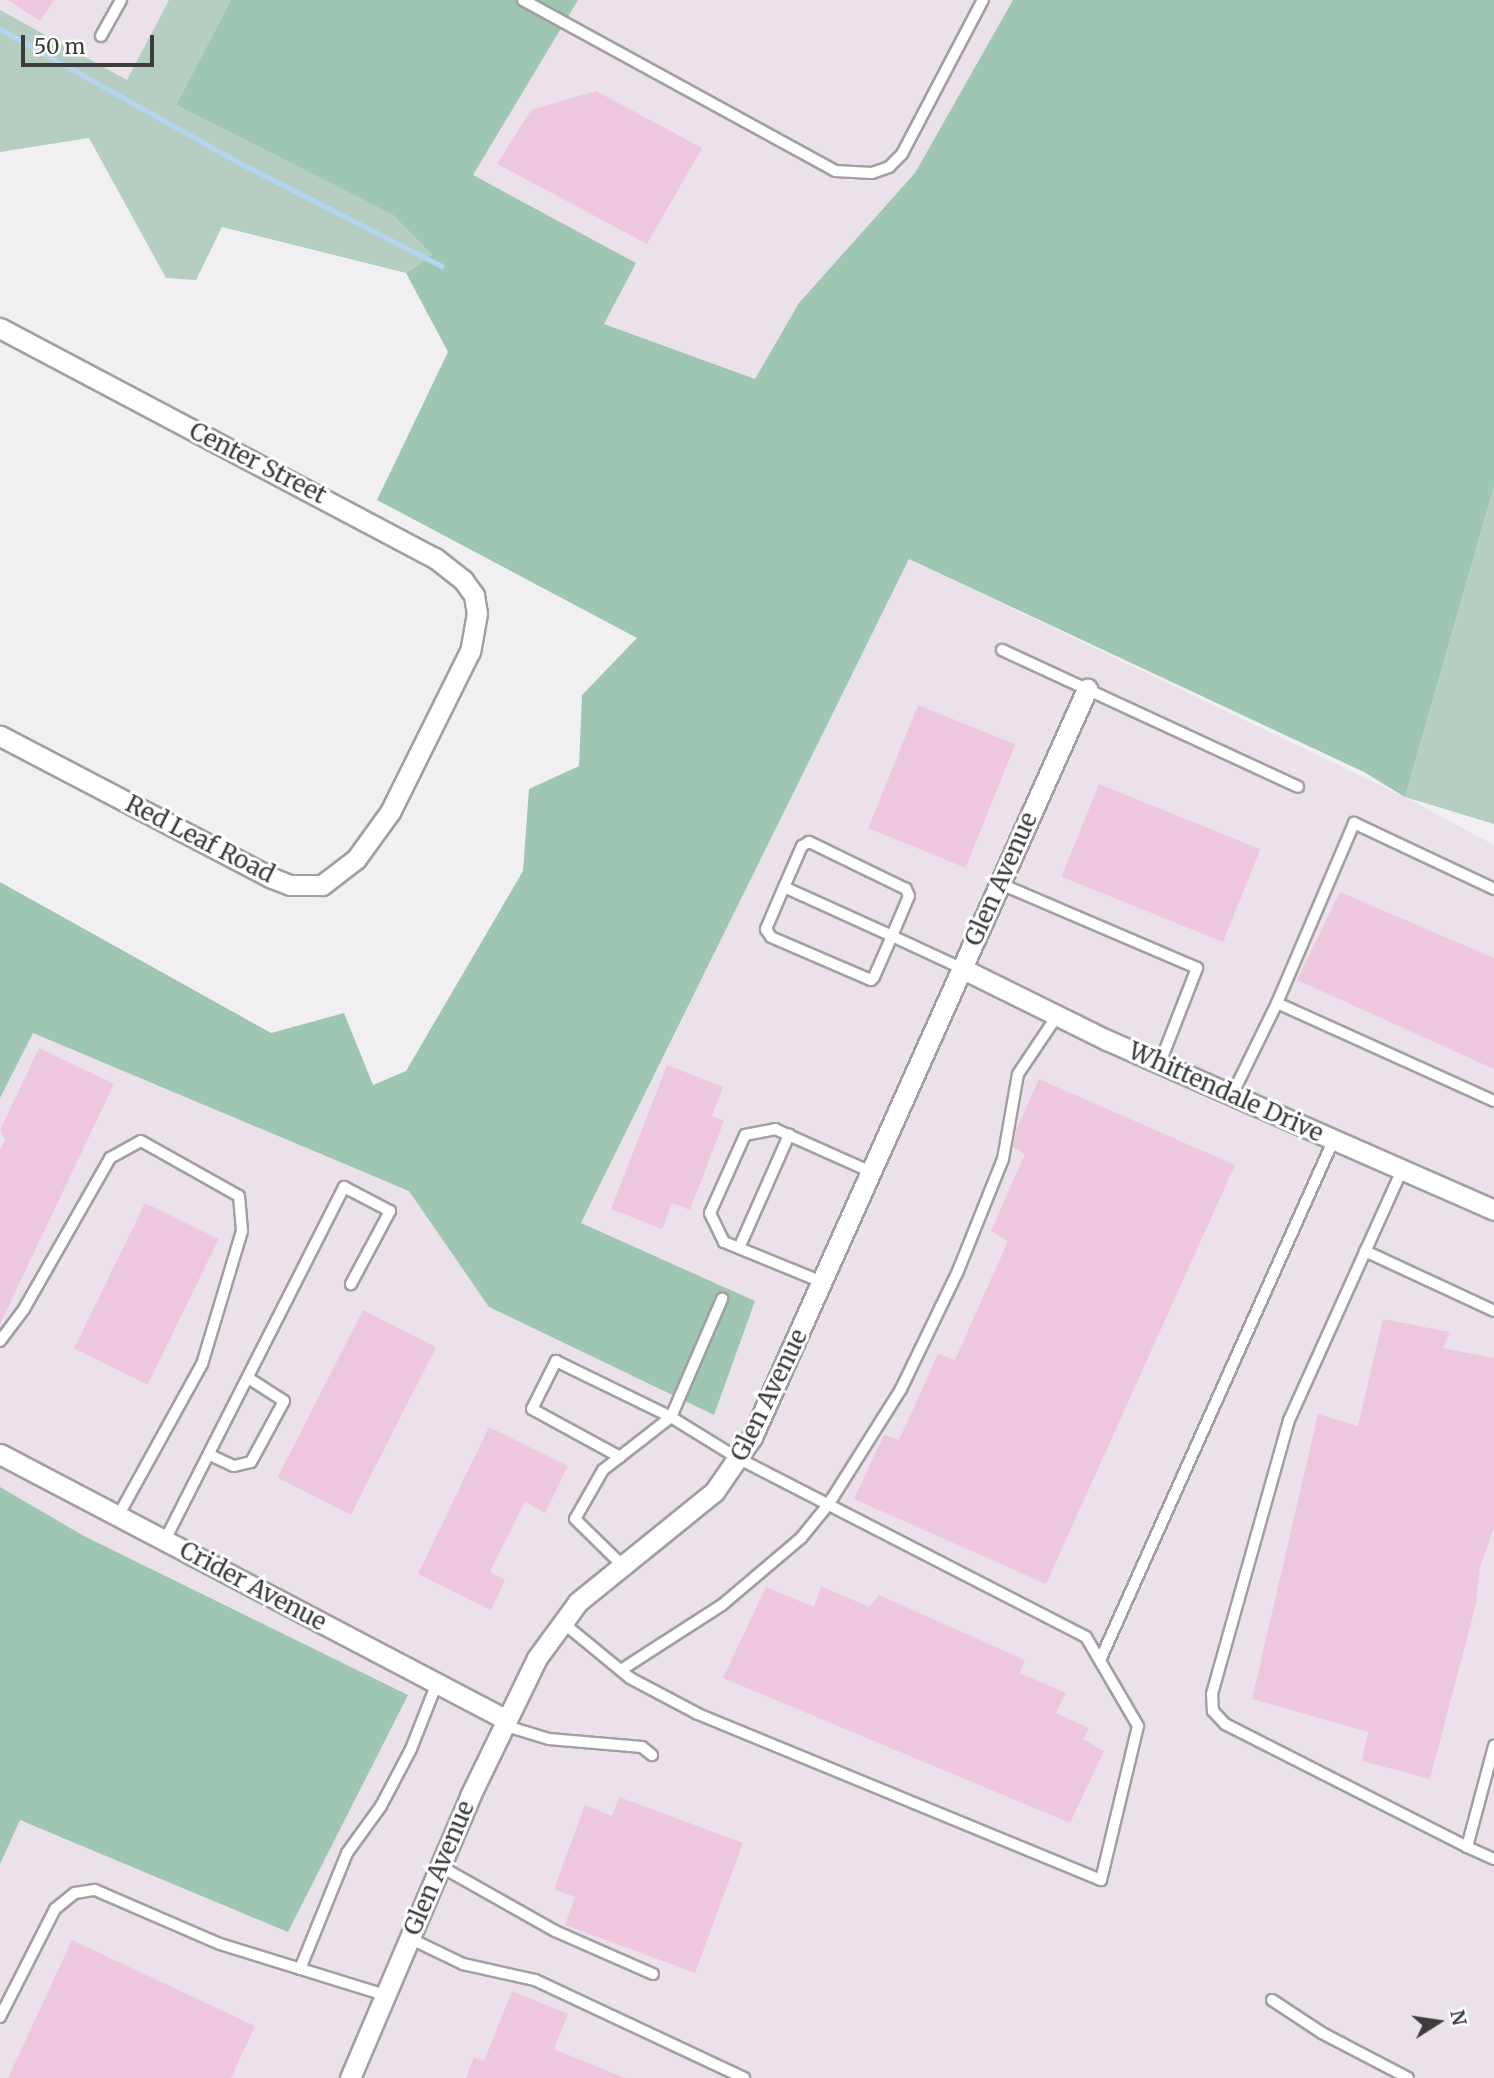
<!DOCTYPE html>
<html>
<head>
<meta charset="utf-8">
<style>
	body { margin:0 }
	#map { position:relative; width:1494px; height:2078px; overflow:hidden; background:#f2eff2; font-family:Merriweather,serif }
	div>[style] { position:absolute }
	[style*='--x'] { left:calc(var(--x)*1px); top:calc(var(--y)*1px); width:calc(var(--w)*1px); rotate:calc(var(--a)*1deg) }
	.built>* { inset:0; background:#ebe1ea }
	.green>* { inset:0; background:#b5cec1 }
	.forest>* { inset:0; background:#9fc6b2 }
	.stream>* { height:5px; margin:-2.5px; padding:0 2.5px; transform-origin:2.5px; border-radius:2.5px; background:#b6d5f0 }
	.building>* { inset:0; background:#edc8dd; transform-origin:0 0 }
	.roads { filter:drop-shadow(2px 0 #a29fa2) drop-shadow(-2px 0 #a29fa2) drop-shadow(0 2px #a29fa2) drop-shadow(0 -2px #a29fa2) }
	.lane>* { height:10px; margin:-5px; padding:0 5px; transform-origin:5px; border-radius:5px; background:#fff }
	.street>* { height:19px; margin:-9.5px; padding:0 9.5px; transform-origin:9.5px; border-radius:9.5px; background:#fff }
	span { translate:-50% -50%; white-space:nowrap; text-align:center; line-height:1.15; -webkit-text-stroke:6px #fff; paint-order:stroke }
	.street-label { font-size:24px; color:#3d3c3d }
	.north { position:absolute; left:1403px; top:1987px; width:70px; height:70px; -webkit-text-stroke:5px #fff; paint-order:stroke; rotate:78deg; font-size:19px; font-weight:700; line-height:28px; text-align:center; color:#3d3c3d }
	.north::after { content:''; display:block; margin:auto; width:24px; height:32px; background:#3d3c3d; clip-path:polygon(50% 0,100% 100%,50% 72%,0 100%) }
	.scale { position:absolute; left:21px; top:35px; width:133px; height:32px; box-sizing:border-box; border:4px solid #3d3c3d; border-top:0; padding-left:9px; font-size:21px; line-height:24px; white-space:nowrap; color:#3d3c3d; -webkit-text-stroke:5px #fff; paint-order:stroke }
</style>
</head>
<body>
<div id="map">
	<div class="built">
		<i style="clip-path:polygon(0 0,1017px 0,789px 415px,602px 331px,127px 80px,0 10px)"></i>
		<i style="clip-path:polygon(909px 559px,1405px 797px,1494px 845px,1494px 2078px,0 2078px,0 998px,581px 1224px)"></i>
	</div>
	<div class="green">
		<i style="clip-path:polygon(169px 0,231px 0,176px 105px,393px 215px,432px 255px,406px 273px,222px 227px,196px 280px,166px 278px,89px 138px,0 152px,0 10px,127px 80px)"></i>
		<i style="clip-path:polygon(1494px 487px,1494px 824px,1405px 797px)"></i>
	</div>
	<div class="forest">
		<i style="clip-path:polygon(231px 0,578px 0,473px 175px,636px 263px,604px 324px,755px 379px,799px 303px,915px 173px,1013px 0,1494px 0,1494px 487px,1405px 797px,1364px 772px,909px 559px,581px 1223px,755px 1301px,714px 1415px,489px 1307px,409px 1191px,33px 1033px,0 1098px,0 882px,271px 1033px,344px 1013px,373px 1085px,406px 1071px,523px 871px,529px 789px,579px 766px,582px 695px,637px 638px,377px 500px,448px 352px,406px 273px,432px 255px,393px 215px,176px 105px)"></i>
		<i style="clip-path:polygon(0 1487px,84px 1536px,408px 1695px,288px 1932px,20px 1820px,0 1864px)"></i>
	</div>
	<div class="stream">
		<i style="--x:0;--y:29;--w:277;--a:29.2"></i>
		<i style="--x:242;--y:164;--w:224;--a:27.1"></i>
	</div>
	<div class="building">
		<i style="clip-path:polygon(8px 0,54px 0,40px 21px)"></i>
		<i style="clip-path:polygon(596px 91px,702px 148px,647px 244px,497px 164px,531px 110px)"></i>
		<i style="left:918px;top:705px;width:105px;height:133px;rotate:22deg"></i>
		<i style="left:1099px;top:784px;width:174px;height:100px;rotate:22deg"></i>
		<i style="clip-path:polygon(1340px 892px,1494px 958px,1494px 1069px,1297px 980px)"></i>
		<i style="clip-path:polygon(39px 1048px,114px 1084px,0 1324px,0 1150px,5px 1140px,0 1130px)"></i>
		<i style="clip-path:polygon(667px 1065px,723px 1087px,712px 1116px,724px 1121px,690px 1210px,672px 1203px,662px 1229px,611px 1209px)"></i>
		<i style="clip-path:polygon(1039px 1079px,1235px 1165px,1046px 1584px,854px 1499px,884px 1435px,899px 1440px,938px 1354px,955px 1360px,1008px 1241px,991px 1231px,1025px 1154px,1013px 1147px,1016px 1130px)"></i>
		<i style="left:145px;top:1203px;width:82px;height:162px;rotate:26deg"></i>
		<i style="left:363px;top:1310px;width:82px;height:188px;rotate:27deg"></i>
		<i style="clip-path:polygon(1383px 1319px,1450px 1332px,1443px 1348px,1494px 1358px,1494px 1528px,1480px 1567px,1476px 1604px,1430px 1779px,1362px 1761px,1368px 1732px,1252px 1699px,1318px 1414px,1358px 1426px)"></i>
		<i style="clip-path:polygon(489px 1427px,568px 1466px,545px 1513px,525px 1502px,490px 1572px,505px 1580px,491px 1610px,418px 1574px)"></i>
		<i style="clip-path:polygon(821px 1586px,869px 1607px,879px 1595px,1025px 1660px,1020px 1673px,1066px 1693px,1056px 1713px,1089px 1728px,1083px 1739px,1104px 1751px,1070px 1823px,723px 1678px,766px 1587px,814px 1607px)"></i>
		<i style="clip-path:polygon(619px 1797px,743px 1843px,695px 1973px,565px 1925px,575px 1897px,554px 1889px,585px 1805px,612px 1816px)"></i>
		<i style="clip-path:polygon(72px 1940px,255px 2026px,231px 2078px,8px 2078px)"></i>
		<i style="clip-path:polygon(512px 1991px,568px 2014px,554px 2049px,625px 2078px,466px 2078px,474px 2057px,484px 2061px)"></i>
	</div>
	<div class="roads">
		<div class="lane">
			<i style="--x:523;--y:0;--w:356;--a:28.7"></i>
			<i style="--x:835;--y:171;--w:37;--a:3"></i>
			<i style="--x:872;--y:173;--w:18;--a:-19"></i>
			<i style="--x:889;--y:167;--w:18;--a:-45"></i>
			<i style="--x:902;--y:154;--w:174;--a:-62.3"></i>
			<i style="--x:101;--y:36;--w:41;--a:-60.9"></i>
			<i style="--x:1002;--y:650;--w:326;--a:24.8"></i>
			<i style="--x:1001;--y:884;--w:213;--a:23.2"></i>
			<i style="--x:1197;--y:968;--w:102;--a:111.3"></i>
			<i style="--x:784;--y:887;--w:46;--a:113.2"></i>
			<i style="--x:766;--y:929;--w:9;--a:58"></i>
			<i style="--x:771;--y:937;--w:109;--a:23.3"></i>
			<i style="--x:871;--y:980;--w:4;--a:-45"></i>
			<i style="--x:874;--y:977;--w:45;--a:-66.3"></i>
			<i style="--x:892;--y:936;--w:43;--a:-67"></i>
			<i style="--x:909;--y:896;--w:8;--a:-113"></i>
			<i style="--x:906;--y:889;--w:108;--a:-154.1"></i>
			<i style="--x:809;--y:842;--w:8;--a:150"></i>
			<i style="--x:802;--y:846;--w:45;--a:113.7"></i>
			<i style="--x:784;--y:887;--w:119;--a:24.4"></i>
			<i style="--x:892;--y:936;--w:76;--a:24.9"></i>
			<i style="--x:1277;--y:1003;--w:196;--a:-66.8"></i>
			<i style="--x:1354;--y:823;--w:155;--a:25.2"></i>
			<i style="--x:1232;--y:1095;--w:102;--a:-63.9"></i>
			<i style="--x:1277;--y:1003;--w:238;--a:24.3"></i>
			<i style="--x:1402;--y:1170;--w:274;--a:114.3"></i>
			<i style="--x:1289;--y:1420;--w:285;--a:105.7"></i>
			<i style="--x:1212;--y:1694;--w:17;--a:87"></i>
			<i style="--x:1213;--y:1711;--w:18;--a:47"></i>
			<i style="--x:1225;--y:1724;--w:271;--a:26.9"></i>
			<i style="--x:1467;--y:1847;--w:105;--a:-75"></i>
			<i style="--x:739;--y:1248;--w:124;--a:-66.1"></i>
			<i style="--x:1365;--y:1251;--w:142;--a:24.9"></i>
			<i style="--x:822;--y:1282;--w:106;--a:-157.8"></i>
			<i style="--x:724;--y:1242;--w:32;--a:-116"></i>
			<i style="--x:710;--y:1213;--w:85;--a:-65.8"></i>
			<i style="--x:745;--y:1135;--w:31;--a:-11"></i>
			<i style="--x:775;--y:1129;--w:103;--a:24.1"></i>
			<i style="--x:0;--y:1341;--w:40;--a:-53"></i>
			<i style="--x:24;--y:1309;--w:174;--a:-60.3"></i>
			<i style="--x:110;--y:1158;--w:35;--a:-29"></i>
			<i style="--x:141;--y:1141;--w:112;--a:29.3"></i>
			<i style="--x:239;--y:1196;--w:35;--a:85"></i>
			<i style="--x:242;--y:1231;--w:139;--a:106.7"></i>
			<i style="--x:202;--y:1364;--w:174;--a:118.9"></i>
			<i style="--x:210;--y:1455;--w:26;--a:25"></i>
			<i style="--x:234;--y:1466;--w:17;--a:-13"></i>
			<i style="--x:251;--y:1462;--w:69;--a:-61.6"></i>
			<i style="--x:284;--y:1401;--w:43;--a:-147.4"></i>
			<i style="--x:620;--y:1457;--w:100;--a:-151.4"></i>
			<i style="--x:532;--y:1409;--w:54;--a:-63.4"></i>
			<i style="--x:556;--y:1361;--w:128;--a:26"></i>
			<i style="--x:671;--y:1417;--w:129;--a:-66.6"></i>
			<i style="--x:165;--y:1540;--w:396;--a:-63.1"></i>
			<i style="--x:344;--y:1187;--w:52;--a:27.6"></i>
			<i style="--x:390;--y:1211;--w:83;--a:118.1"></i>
			<i style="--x:562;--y:1622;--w:88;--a:39.5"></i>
			<i style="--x:630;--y:1678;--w:77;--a:27.9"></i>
			<i style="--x:698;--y:1714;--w:436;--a:22.4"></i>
			<i style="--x:1101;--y:1880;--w:158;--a:-76.5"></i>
			<i style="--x:1138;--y:1726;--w:103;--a:-120.3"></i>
			<i style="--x:1086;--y:1637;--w:390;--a:-152.8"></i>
			<i style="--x:739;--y:1459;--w:80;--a:-148.3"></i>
			<i style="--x:671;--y:1417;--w:86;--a:142.1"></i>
			<i style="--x:603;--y:1470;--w:56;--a:119.7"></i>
			<i style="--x:575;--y:1519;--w:66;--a:44.4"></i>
			<i style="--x:1101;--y:1658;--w:569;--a:-65.82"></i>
			<i style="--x:621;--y:1670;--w:120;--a:-32.8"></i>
			<i style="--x:722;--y:1605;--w:104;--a:-40.3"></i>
			<i style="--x:801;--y:1538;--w:43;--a:-50.7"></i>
			<i style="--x:828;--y:1505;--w:137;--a:-57.8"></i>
			<i style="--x:901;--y:1389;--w:131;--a:-64.2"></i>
			<i style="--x:958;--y:1271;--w:121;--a:-68.1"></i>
			<i style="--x:1003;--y:1159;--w:86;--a:-80"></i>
			<i style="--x:1018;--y:1074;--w:70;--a:-56.1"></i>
			<i style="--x:503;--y:1725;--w:48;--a:16.9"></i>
			<i style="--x:549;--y:1739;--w:93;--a:4.9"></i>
			<i style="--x:642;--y:1747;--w:13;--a:39"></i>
			<i style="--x:1467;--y:1847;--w:30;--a:24"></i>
			<i style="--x:440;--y:1866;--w:132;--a:29.5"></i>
			<i style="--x:555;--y:1931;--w:107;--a:23.7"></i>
			<i style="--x:409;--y:1938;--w:60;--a:25.7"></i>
			<i style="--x:463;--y:1964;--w:74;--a:12.5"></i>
			<i style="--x:535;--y:1980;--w:231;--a:25.1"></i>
			<i style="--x:300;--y:1969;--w:125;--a:-67.9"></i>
			<i style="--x:347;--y:1853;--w:58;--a:-54.1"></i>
			<i style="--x:381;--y:1806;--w:64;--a:-62.2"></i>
			<i style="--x:411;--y:1749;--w:71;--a:-68.5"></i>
			<i style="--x:1272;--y:2000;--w:60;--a:33.4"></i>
			<i style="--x:1322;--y:2033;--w:97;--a:27.6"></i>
			<i style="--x:0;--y:2017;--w:121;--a:-63"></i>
			<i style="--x:55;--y:1909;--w:26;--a:-39"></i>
			<i style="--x:75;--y:1893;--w:20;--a:-9"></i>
			<i style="--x:95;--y:1890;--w:136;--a:23.4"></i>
			<i style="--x:220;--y:1944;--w:173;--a:17.2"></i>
		</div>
		<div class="street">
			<i style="--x:0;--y:328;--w:492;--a:27.9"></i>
			<i style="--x:435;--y:558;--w:36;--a:38"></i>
			<i style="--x:463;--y:580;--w:19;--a:54"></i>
			<i style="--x:474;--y:595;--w:18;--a:81"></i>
			<i style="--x:477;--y:613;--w:39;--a:100"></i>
			<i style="--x:470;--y:651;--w:180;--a:116.4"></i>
			<i style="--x:390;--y:812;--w:58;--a:125.9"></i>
			<i style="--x:356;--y:859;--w:43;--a:142.6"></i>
			<i style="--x:322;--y:885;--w:32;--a:180"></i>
			<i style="--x:290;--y:885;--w:19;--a:-159"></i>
			<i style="--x:272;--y:878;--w:307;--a:-152.4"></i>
			<i style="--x:961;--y:968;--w:163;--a:26.3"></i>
			<i style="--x:1107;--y:1040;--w:423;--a:23.7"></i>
			<i style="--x:0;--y:1454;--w:570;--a:27.69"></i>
			<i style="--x:350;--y:2078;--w:306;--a:-66.9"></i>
			<i style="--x:470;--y:1796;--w:153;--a:-64.1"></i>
			<i style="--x:537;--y:1658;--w:69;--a:-53.8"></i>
			<i style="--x:578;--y:1602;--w:175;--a:-39"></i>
			<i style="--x:714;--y:1492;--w:67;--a:-55.4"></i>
			<i style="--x:752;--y:1437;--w:820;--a:-65.87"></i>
		</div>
	</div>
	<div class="street-label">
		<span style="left:258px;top:463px;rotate:27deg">Center Street</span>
		<span style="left:200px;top:839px;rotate:27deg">Red Leaf Road</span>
		<span style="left:1001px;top:879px;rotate:-66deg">Glen Avenue</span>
		<span style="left:1226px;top:1092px;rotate:24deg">Whittendale Drive</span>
		<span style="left:769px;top:1395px;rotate:-64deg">Glen Avenue</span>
		<span style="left:253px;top:1586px;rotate:28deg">Crider Avenue</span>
		<span style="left:439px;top:1868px;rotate:-67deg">Glen Avenue</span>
	</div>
	<div class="north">N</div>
	<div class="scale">50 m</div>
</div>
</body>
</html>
